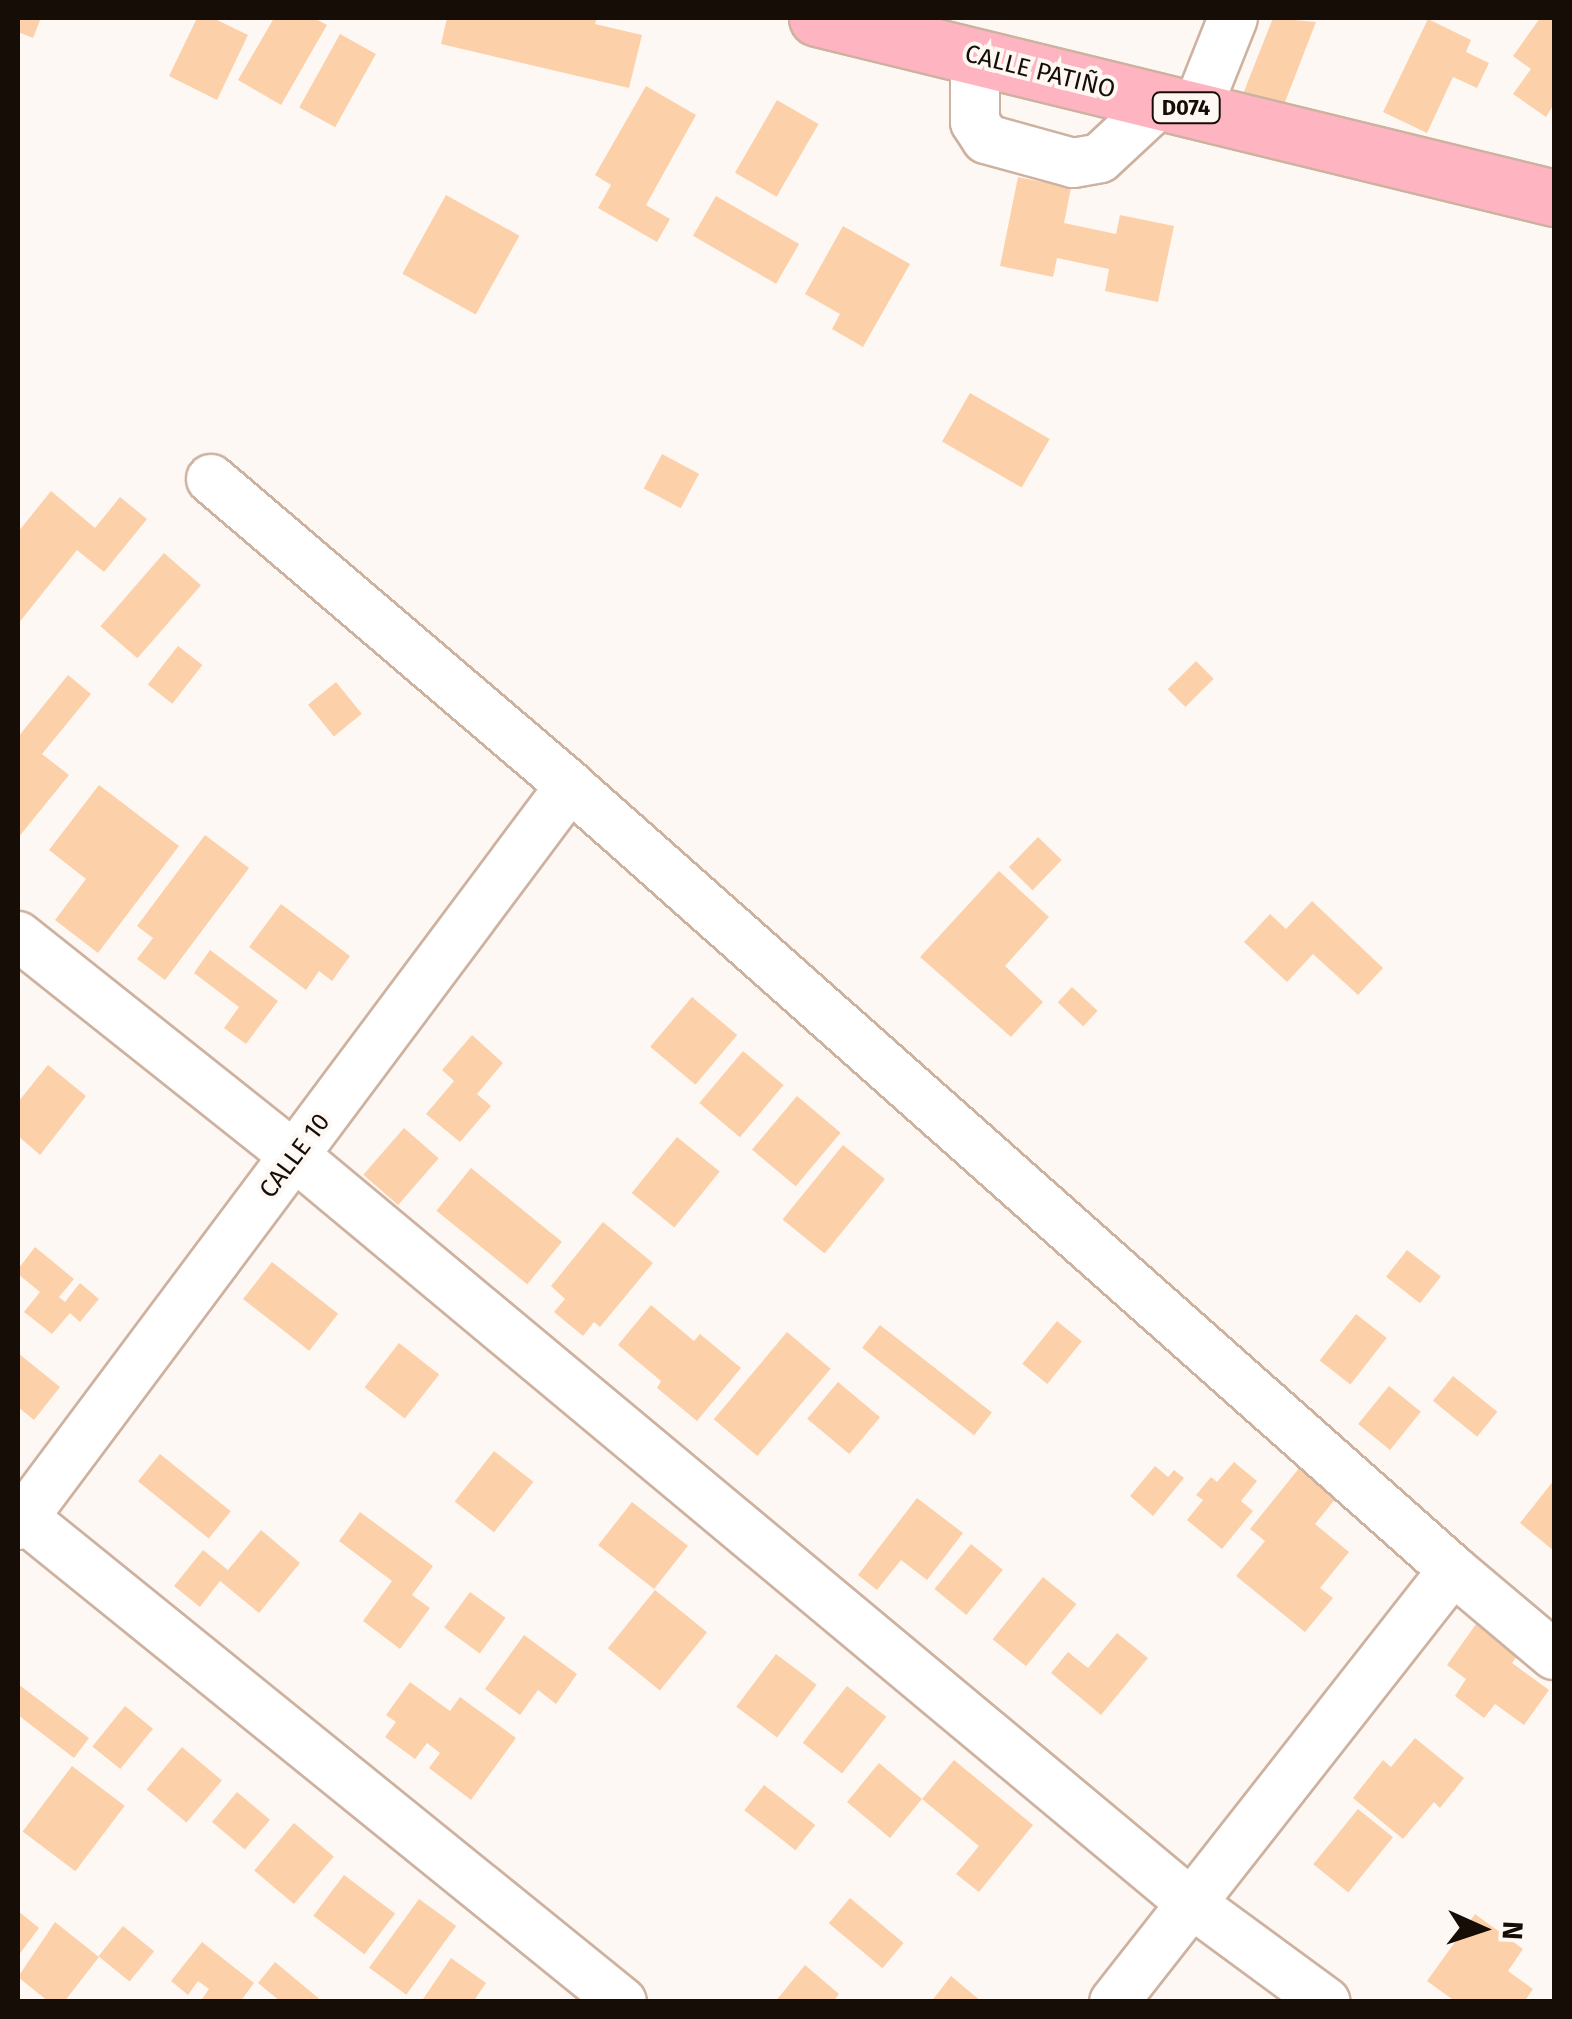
<!DOCTYPE html>
<html>
<head>
<meta charset="utf-8">
<style>
	body { margin:0 }
	#map { position:relative; width:1572px; height:2019px; overflow:hidden; background:#fef8f4; font-family:"Fira Sans",sans-serif }
	div>[style] { position:absolute }
	[style*='--x'] { left:calc(var(--x)*1px); top:calc(var(--y)*1px); width:calc(var(--w)*1px); rotate:calc(var(--a)*1deg) }
	.building>* { inset:0; background:#fcd1aa; transform-origin:0 0 }
	.roads { filter:drop-shadow(2px 0 #ceb2a0) drop-shadow(-2px 0 #ceb2a0) drop-shadow(0 2px #ceb2a0) drop-shadow(0 -2px #ceb2a0) }
	.minor>* { height:48px; margin:-24px; padding:0 24px; transform-origin:24px; border-radius:24px; background:#fff }
	.major>* { height:55px; margin:-27.5px; padding:0 27.5px; transform-origin:27.5px; border-radius:27.5px; background:#feb5c1 }
	span { translate:-50% -50%; white-space:nowrap; text-align:center; line-height:1.15; -webkit-text-stroke:8px #fef8f4; paint-order:stroke }
	.shield-label span { padding:2px 8px; background:#fef8f4; border:2px solid; border-radius:8px; -webkit-text-stroke-width:0 }
	.shield-label { font-size:22px; color:#170d07; font-weight:700 }
	.street-label { font-size:25px; color:#170d07 }
	.frame { position:absolute; inset:0; border:20px solid #170d07; pointer-events:none }
	.north { position:absolute; left:1432px; top:1879px; width:100px; height:100px; -webkit-text-stroke:8px #fef8f4; paint-order:stroke; rotate:93deg; font-size:28px; font-weight:700; line-height:40px; text-align:center; color:#170d07 }
	.north::after { content:''; display:block; margin:auto; width:35px; height:45px; background:#170d07; clip-path:polygon(50% 0,100% 100%,50% 72%,0 100%) }
</style>
</head>
<body>
<div id="map">
	<div class="building">
		<i style="clip-path:polygon(18px 18px,41px 18px,33px 38px,18px 32px)"></i>
		<i style="clip-path:polygon(197px 18px,213px 18px,248px 35px,217px 100px,169px 76px)"></i>
		<i style="clip-path:polygon(274px 18px,314px 18px,327px 25px,281px 105px,238px 80px)"></i>
		<i style="clip-path:polygon(447px 18px,597px 18px,595px 24px,642px 35px,629px 88px,441px 44px)"></i>
		<i style="clip-path:polygon(1273px 18px,1316px 22px,1280px 115px,1241px 99px)"></i>
		<i style="clip-path:polygon(1540px 18px,1554px 18px,1554px 104px,1546px 117px,1513px 94px,1531px 69px,1513px 56px)"></i>
		<i style="clip-path:polygon(1428px 19px,1471px 40px,1466px 52px,1489px 63px,1477px 88px,1453px 77px,1427px 133px,1383px 112px)"></i>
		<i style="left:340px;top:34px;width:41px;height:84px;rotate:29deg"></i>
		<i style="clip-path:polygon(646px 86px,696px 115px,646px 205px,670px 219px,657px 242px,598px 208px,611px 185px,595px 175px)"></i>
		<i style="left:777px;top:100px;width:48px;height:84px;rotate:30deg"></i>
		<i style="clip-path:polygon(1018px 177px,1071px 188px,1064px 223px,1116px 234px,1120px 215px,1174px 226px,1158px 302px,1105px 291px,1109px 269px,1057px 258px,1053px 277px,1000px 266px)"></i>
		<i style="left:446px;top:195px;width:84px;height:90px;rotate:29deg"></i>
		<i style="left:716px;top:196px;width:96px;height:46px;rotate:30deg"></i>
		<i style="clip-path:polygon(843px 226px,910px 264px,863px 347px,832px 329px,840px 314px,805px 294px)"></i>
		<i style="left:970px;top:393px;width:92px;height:56px;rotate:30deg"></i>
		<i style="left:662px;top:454px;width:42px;height:39px;rotate:28deg"></i>
		<i style="clip-path:polygon(51px 491px,95px 528px,120px 497px,147px 519px,104px 572px,77px 550px,18px 624px,18px 532px)"></i>
		<i style="left:164px;top:553px;width:49px;height:97px;rotate:41deg"></i>
		<i style="left:178px;top:646px;width:31px;height:49px;rotate:38deg"></i>
		<i style="left:1196px;top:661px;width:25px;height:40px;rotate:45deg"></i>
		<i style="clip-path:polygon(68px 675px,91px 694px,42px 754px,69px 775px,18px 838px,18px 737px)"></i>
		<i style="left:336px;top:682px;width:41px;height:36px;rotate:51deg"></i>
		<i style="clip-path:polygon(99px 785px,179px 846px,98px 953px,55px 920px,86px 879px,49px 850px)"></i>
		<i style="clip-path:polygon(205px 835px,249px 868px,165px 980px,137px 959px,153px 938px,137px 926px)"></i>
		<i style="left:1038px;top:837px;width:33px;height:42px;rotate:44deg"></i>
		<i style="clip-path:polygon(999px 871px,1049px 917px,1005px 966px,1043px 1002px,1011px 1037px,920px 957px)"></i>
		<i style="clip-path:polygon(1312px 901px,1383px 968px,1358px 995px,1313px 954px,1287px 982px,1244px 942px,1270px 914px,1286px 929px)"></i>
		<i style="clip-path:polygon(281px 904px,350px 956px,332px 981px,319px 971px,306px 990px,249px 947px)"></i>
		<i style="clip-path:polygon(210px 950px,278px 1001px,246px 1044px,224px 1028px,239px 1007px,194px 973px)"></i>
		<i style="left:1072px;top:987px;width:35px;height:21px;rotate:43deg"></i>
		<i style="left:692px;top:997px;width:59px;height:65px;rotate:40deg"></i>
		<i style="clip-path:polygon(472px 1035px,503px 1063px,477px 1094px,491px 1106px,460px 1142px,426px 1114px,454px 1081px,442px 1070px)"></i>
		<i style="left:743px;top:1051px;width:53px;height:68px;rotate:40deg"></i>
		<i style="clip-path:polygon(48px 1065px,86px 1096px,40px 1155px,18px 1136px,18px 1102px)"></i>
		<i style="left:797px;top:1096px;width:57px;height:70px;rotate:40deg"></i>
		<i style="left:404px;top:1128px;width:46px;height:62px;rotate:41deg"></i>
		<i style="left:677px;top:1137px;width:55px;height:72px;rotate:39deg"></i>
		<i style="left:843px;top:1145px;width:54px;height:96px;rotate:39deg"></i>
		<i style="left:471px;top:1168px;width:117px;height:55px;rotate:39deg"></i>
		<i style="clip-path:polygon(603px 1222px,653px 1263px,600px 1327px,594px 1322px,583px 1336px,554px 1312px,565px 1299px,551px 1286px)"></i>
		<i style="clip-path:polygon(35px 1247px,74px 1279px,59px 1297px,65px 1302px,80px 1283px,99px 1299px,80px 1322px,70px 1313px,52px 1334px,24px 1312px,40px 1292px,18px 1274px,18px 1269px)"></i>
		<i style="left:1407px;top:1250px;width:43px;height:34px;rotate:38deg"></i>
		<i style="left:272px;top:1262px;width:84px;height:47px;rotate:38deg"></i>
		<i style="clip-path:polygon(651px 1305px,694px 1341px,700px 1334px,741px 1368px,697px 1421px,657px 1388px,661px 1381px,618px 1345px)"></i>
		<i style="left:1356px;top:1314px;width:39px;height:59px;rotate:38deg"></i>
		<i style="left:1057px;top:1321px;width:32px;height:55px;rotate:39deg"></i>
		<i style="left:880px;top:1325px;width:142px;height:29px;rotate:38deg"></i>
		<i style="left:787px;top:1332px;width:57px;height:114px;rotate:40deg"></i>
		<i style="left:399px;top:1343px;width:51px;height:56px;rotate:38deg"></i>
		<i style="clip-path:polygon(18px 1353px,60px 1387px,34px 1420px,18px 1407px)"></i>
		<i style="left:1453px;top:1376px;width:57px;height:32px;rotate:39deg"></i>
		<i style="left:838px;top:1382px;width:55px;height:48px;rotate:40deg"></i>
		<i style="left:1389px;top:1386px;width:41px;height:49px;rotate:39deg"></i>
		<i style="left:494px;top:1451px;width:50px;height:64px;rotate:38deg"></i>
		<i style="left:160px;top:1454px;width:91px;height:35px;rotate:39deg"></i>
		<i style="clip-path:polygon(1234px 1462px,1257px 1481px,1241px 1501px,1253px 1511px,1222px 1549px,1187px 1520px,1203px 1500px,1196px 1495px,1211px 1477px,1217px 1482px)"></i>
		<i style="clip-path:polygon(1304px 1462px,1341px 1492px,1315px 1524px,1349px 1552px,1320px 1588px,1333px 1598px,1305px 1632px,1236px 1576px,1265px 1541px,1250px 1529px)"></i>
		<i style="clip-path:polygon(1155px 1466px,1168px 1477px,1174px 1470px,1184px 1478px,1153px 1516px,1130px 1496px)"></i>
		<i style="clip-path:polygon(1554px 1480px,1554px 1551px,1520px 1523px)"></i>
		<i style="clip-path:polygon(917px 1498px,963px 1533px,927px 1580px,901px 1560px,877px 1590px,858px 1575px)"></i>
		<i style="left:632px;top:1502px;width:71px;height:55px;rotate:38deg"></i>
		<i style="clip-path:polygon(360px 1512px,433px 1566px,412px 1595px,430px 1608px,400px 1649px,363px 1621px,392px 1581px,339px 1541px)"></i>
		<i style="clip-path:polygon(261px 1530px,300px 1563px,259px 1613px,220px 1581px,200px 1607px,174px 1586px,203px 1550px,228px 1570px)"></i>
		<i style="left:971px;top:1544px;width:41px;height:58px;rotate:39deg"></i>
		<i style="left:1043px;top:1577px;width:43px;height:80px;rotate:39deg"></i>
		<i style="left:655px;top:1590px;width:67px;height:75px;rotate:39deg"></i>
		<i style="left:470px;top:1592px;width:44px;height:44px;rotate:36deg"></i>
		<i style="clip-path:polygon(1481px 1617px,1523px 1648px,1512px 1663px,1549px 1690px,1524px 1725px,1495px 1704px,1484px 1718px,1455px 1696px,1466px 1679px,1447px 1665px)"></i>
		<i style="clip-path:polygon(1117px 1633px,1148px 1658px,1101px 1715px,1051px 1673px,1068px 1652px,1088px 1668px)"></i>
		<i style="clip-path:polygon(524px 1635px,577px 1674px,556px 1704px,538px 1690px,520px 1715px,485px 1689px)"></i>
		<i style="left:776px;top:1654px;width:51px;height:66px;rotate:37deg"></i>
		<i style="clip-path:polygon(410px 1682px,450px 1711px,460px 1697px,516px 1738px,471px 1800px,429px 1768px,440px 1753px,427px 1743px,415px 1759px,385px 1737px,396px 1722px,386px 1715px)"></i>
		<i style="clip-path:polygon(18px 1684px,89px 1738px,74px 1758px,18px 1715px)"></i>
		<i style="left:847px;top:1686px;width:50px;height:72px;rotate:38deg"></i>
		<i style="left:125px;top:1706px;width:36px;height:52px;rotate:39deg"></i>
		<i style="clip-path:polygon(1415px 1738px,1464px 1778px,1440px 1808px,1434px 1802px,1403px 1839px,1353px 1798px,1383px 1760px,1391px 1767px)"></i>
		<i style="left:182px;top:1747px;width:52px;height:55px;rotate:40deg"></i>
		<i style="clip-path:polygon(954px 1760px,1033px 1825px,979px 1892px,956px 1874px,979px 1846px,922px 1799px,890px 1838px,847px 1802px,879px 1763px,922px 1799px)"></i>
		<i style="left:72px;top:1766px;width:66px;height:82px;rotate:37deg"></i>
		<i style="left:764px;top:1785px;width:65px;height:32px;rotate:38deg"></i>
		<i style="left:237px;top:1792px;width:43px;height:39px;rotate:40deg"></i>
		<i style="left:1358px;top:1809px;width:45px;height:71px;rotate:39deg"></i>
		<i style="left:294px;top:1823px;width:52px;height:62px;rotate:40deg"></i>
		<i style="left:344px;top:1875px;width:64px;height:51px;rotate:37deg"></i>
		<i style="left:850px;top:1898px;width:70px;height:33px;rotate:40deg"></i>
		<i style="left:419px;top:1899px;width:46px;height:85px;rotate:36deg"></i>
		<i style="clip-path:polygon(18px 1911px,39px 1928px,18px 1956px)"></i>
		<i style="clip-path:polygon(1475px 1914px,1523px 1949px,1508px 1971px,1533px 1989px,1524px 2002px,1456px 2002px,1427px 1981px)"></i>
		<i style="clip-path:polygon(55px 1922px,99px 1957px,64px 2002px,49px 2002px,18px 1977px)"></i>
		<i style="left:123px;top:1926px;width:40px;height:39px;rotate:39deg"></i>
		<i style="clip-path:polygon(202px 1942px,254px 1983px,240px 2002px,200px 2002px,209px 1989px,198px 1981px,188px 1995px,171px 1981px)"></i>
		<i style="clip-path:polygon(451px 1958px,486px 1983px,473px 2002px,421px 2002px)"></i>
		<i style="clip-path:polygon(275px 1962px,323px 2002px,281px 2002px,258px 1983px)"></i>
		<i style="clip-path:polygon(805px 1965px,839px 1994px,833px 2002px,775px 2002px)"></i>
		<i style="clip-path:polygon(951px 1976px,982px 2002px,931px 2002px)"></i>
	</div>
	<div class="roads">
		<div class="minor">
			<i style="--x:975;--y:56;--w:66;--a:90"></i>
			<i style="--x:975;--y:122;--w:20;--a:57"></i>
			<i style="--x:986;--y:139;--w:90;--a:15.4"></i>
			<i style="--x:1073;--y:163;--w:27;--a:-10"></i>
			<i style="--x:1100;--y:158;--w:82;--a:-43"></i>
			<i style="--x:1196;--y:111;--w:100;--a:-68.3"></i>
			<i style="--x:211;--y:479;--w:472;--a:40.5"></i>
			<i style="--x:570;--y:786;--w:1181;--a:41.6"></i>
			<i style="--x:1453;--y:1570;--w:132;--a:40.1"></i>
			<i style="--x:18;--y:936;--w:354;--a:38.5"></i>
			<i style="--x:295;--y:1156;--w:1167;--a:39.82"></i>
			<i style="--x:1191;--y:1903;--w:167;--a:36.3"></i>
			<i style="--x:18;--y:1513;--w:777;--a:38.99"></i>
			<i style="--x:18;--y:1525;--w:922;--a:-53.24"></i>
			<i style="--x:1114;--y:2002;--w:549;--a:-51.88"></i>
		</div>
		<div class="major">
			<i style="--x:817;--y:18;--w:759;--a:13.72"></i>
		</div>
	</div>
	<div class="shield-label">
		<span style="left:1186px;top:108px">D074</span>
	</div>
	<div class="street-label">
		<span style="left:1040px;top:72px;rotate:14deg">CALLE PATIÑO</span>
		<span style="left:295px;top:1156px;rotate:-53deg">CALLE 10</span>
	</div>
	<div class="frame"></div>
	<div class="north">N</div>
</div>
</body>
</html>
